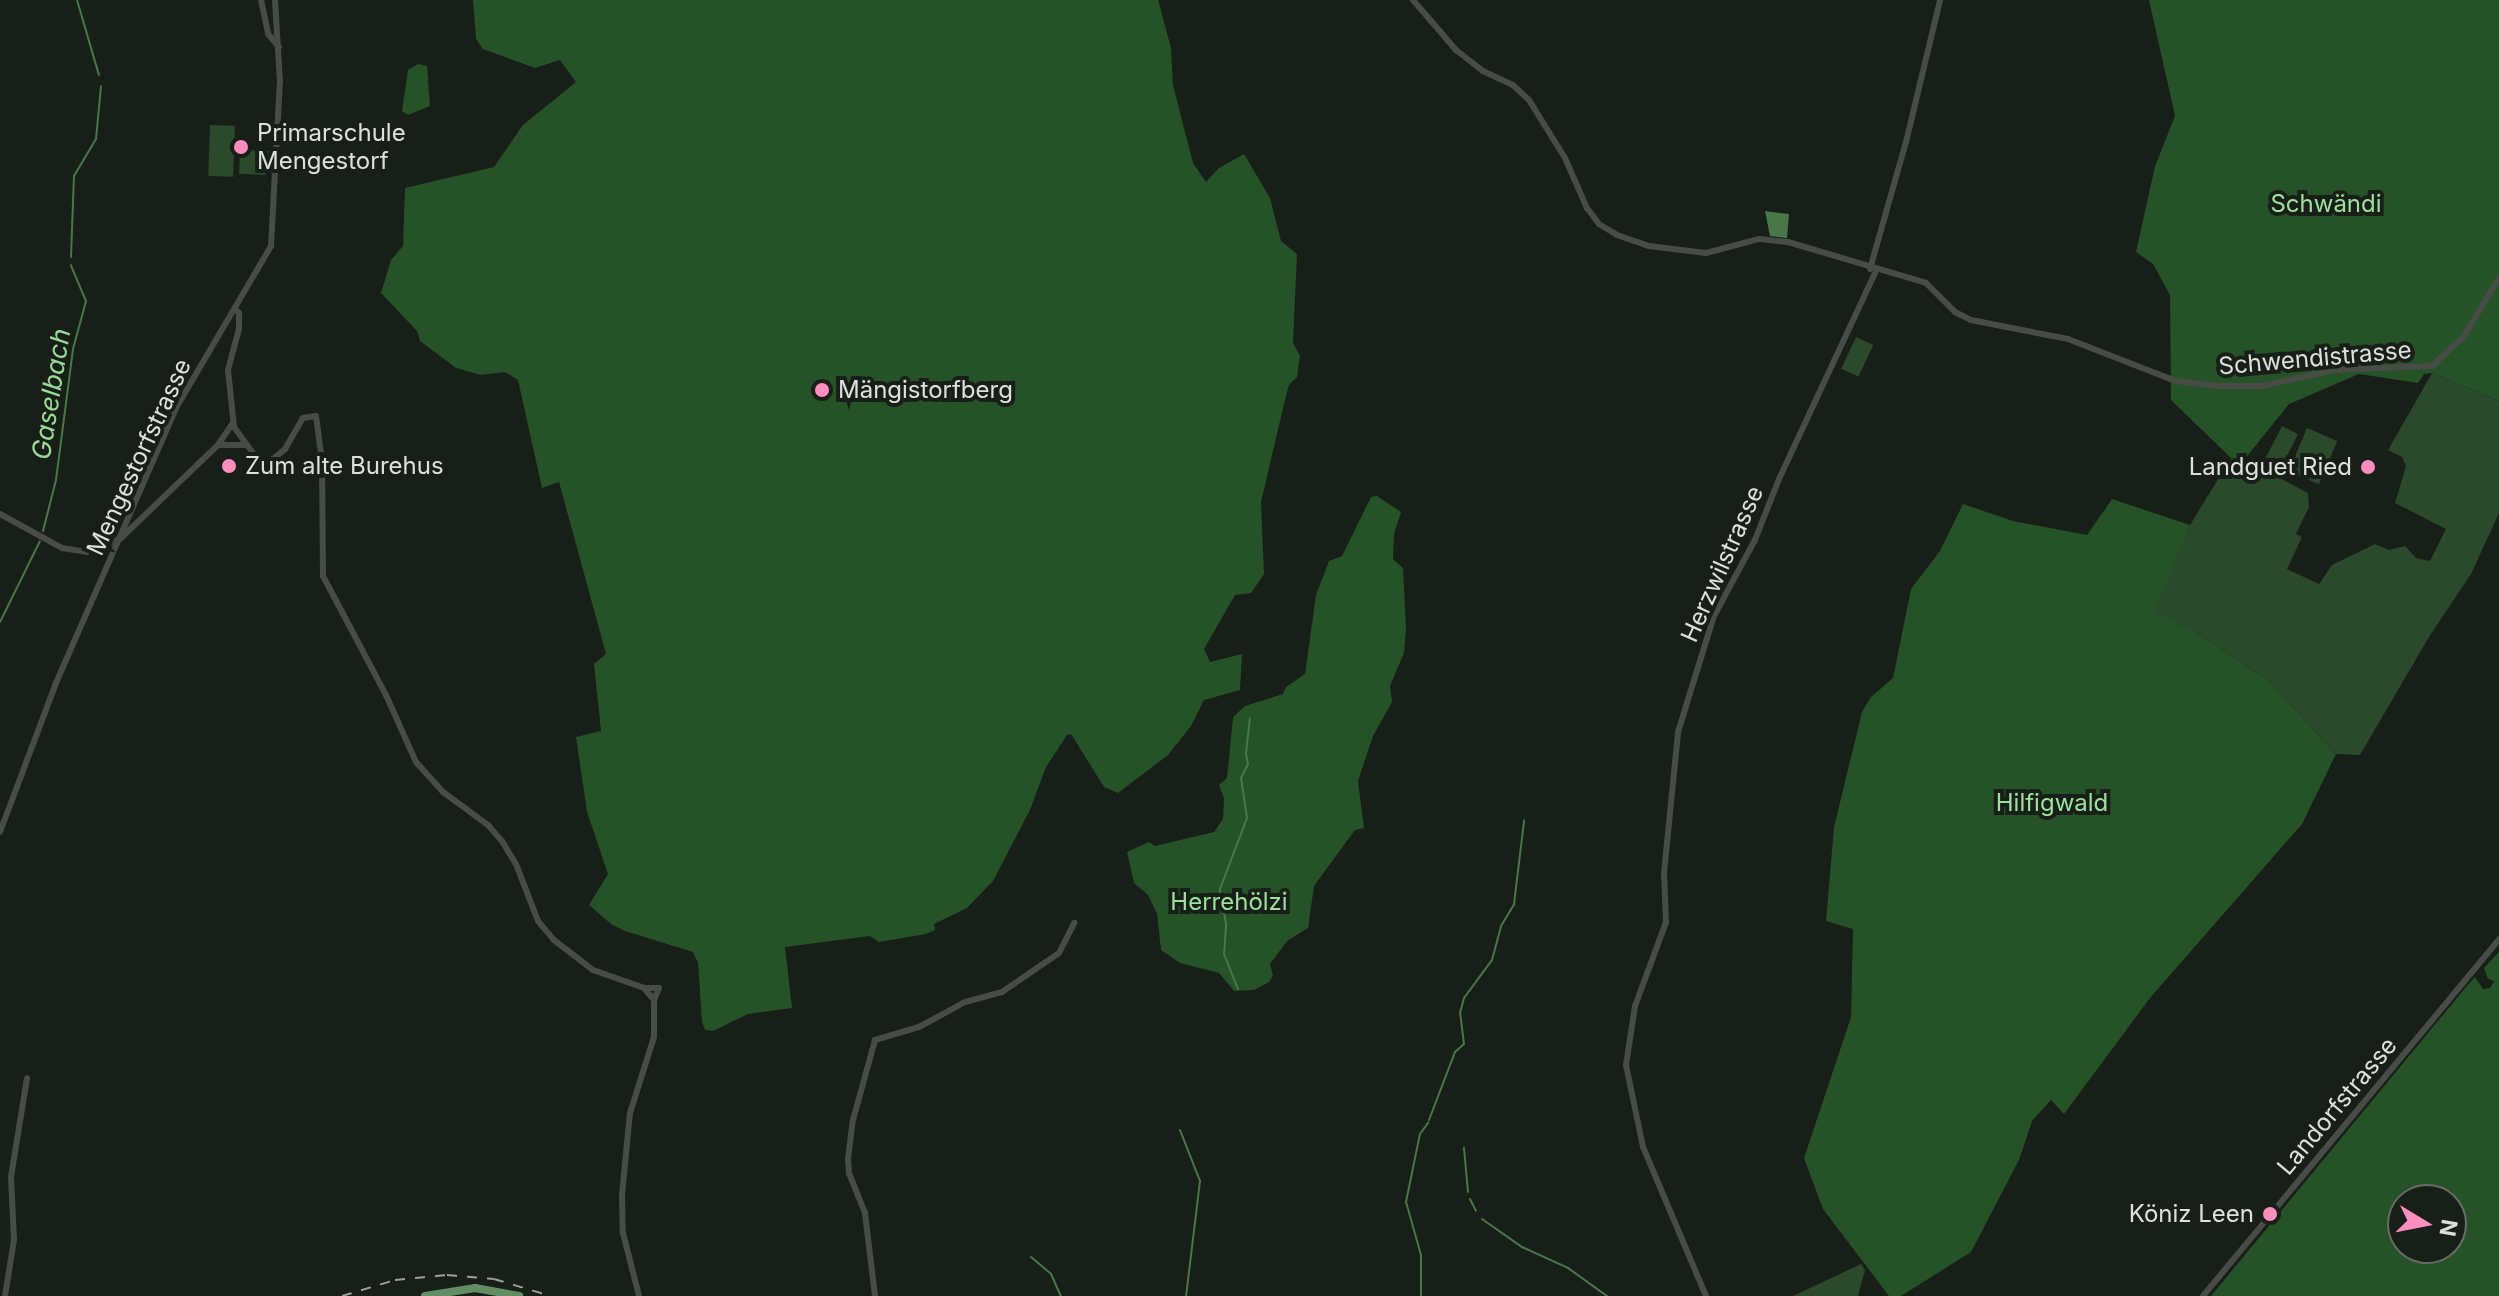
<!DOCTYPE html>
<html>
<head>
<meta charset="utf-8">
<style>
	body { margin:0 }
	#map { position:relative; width:2499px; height:1296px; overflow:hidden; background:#181e18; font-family:Inter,sans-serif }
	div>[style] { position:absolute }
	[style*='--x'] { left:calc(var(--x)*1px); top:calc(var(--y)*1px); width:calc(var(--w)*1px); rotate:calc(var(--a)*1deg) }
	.green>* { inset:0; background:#2b492b; transform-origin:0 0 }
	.forest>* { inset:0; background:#255226 }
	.water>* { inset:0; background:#497749 }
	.stream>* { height:2px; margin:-1px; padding:0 1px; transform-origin:1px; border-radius:1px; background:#497749 }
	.minor>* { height:6px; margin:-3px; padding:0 3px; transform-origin:3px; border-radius:3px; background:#474d46 }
	.major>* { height:8px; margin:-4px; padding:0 4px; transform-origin:4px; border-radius:4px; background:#638d62 }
	.rail>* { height:2px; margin-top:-1px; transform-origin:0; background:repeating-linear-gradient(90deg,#9ba09b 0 10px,transparent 0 20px) }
	.dots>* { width:22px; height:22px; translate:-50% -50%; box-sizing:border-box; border:4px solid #181e18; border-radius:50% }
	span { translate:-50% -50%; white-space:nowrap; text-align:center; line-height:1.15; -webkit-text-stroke:8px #181e18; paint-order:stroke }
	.poi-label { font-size:24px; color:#dde1dd }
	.left { translate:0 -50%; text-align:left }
	.right { translate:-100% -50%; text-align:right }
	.park-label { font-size:24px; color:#9ce19c }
	.street-label { font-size:24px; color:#dde1dd }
	.water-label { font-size:26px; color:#97db96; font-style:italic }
	.north { position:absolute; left:2387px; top:1184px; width:80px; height:80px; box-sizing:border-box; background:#181e18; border:2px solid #676c67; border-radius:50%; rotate:100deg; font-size:22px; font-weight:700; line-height:32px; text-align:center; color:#dde1dd }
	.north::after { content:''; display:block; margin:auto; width:28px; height:36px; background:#fe8ebd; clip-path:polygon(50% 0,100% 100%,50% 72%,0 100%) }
</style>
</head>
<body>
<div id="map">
	<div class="green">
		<i style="left:210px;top:125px;width:25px;height:51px;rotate:2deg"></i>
		<i style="left:240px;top:150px;width:30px;height:24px;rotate:2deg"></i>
		<i style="left:1856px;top:337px;width:19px;height:35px;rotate:25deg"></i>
		<i style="clip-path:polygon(2432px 373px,2499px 401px,2499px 513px,2471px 574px,2429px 637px,2360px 755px,2336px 754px,2269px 681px,2199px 634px,2154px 612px,2190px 525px,2231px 458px,2251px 463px,2308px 493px,2309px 507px,2296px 534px,2302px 537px,2287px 569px,2319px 584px,2332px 565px,2375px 544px,2389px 550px,2405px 546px,2416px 558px,2430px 561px,2446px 529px,2395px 503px,2406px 466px,2402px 457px,2388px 450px)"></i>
		<i style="left:2282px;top:426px;width:18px;height:38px;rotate:27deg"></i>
		<i style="left:2307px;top:428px;width:33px;height:47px;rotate:23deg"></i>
		<i style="clip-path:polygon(1861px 1264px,1865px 1270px,1858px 1296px,1793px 1296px)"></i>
	</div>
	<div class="forest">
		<i style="clip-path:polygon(473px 0,1158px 0,1171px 48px,1173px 85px,1193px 163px,1206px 182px,1219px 168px,1244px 154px,1270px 198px,1281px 241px,1297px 254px,1293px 343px,1300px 356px,1297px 377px,1289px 385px,1284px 404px,1261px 502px,1264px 574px,1251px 593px,1235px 595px,1204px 649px,1210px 662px,1242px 654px,1240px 690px,1204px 700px,1191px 726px,1168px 755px,1118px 793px,1104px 787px,1071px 734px,1067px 735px,1046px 767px,1030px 810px,993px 881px,967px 908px,934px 924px,935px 930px,926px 934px,879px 942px,870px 936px,785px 947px,792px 1008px,748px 1014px,713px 1031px,705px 1030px,702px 1021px,698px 963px,693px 952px,625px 931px,611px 924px,589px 905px,608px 874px,587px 812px,576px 737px,601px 731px,594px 664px,606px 654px,559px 482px,542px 488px,518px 380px,505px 372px,481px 375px,456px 368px,420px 341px,417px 331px,381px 293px,391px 260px,403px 246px,405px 188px,494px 167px,523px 125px,576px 82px,560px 60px,535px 68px,483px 49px,476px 39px)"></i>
		<i style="clip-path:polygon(2149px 0,2499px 0,2499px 401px,2432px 373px,2424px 374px,2418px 383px,2359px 374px,2289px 404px,2244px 460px,2231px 458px,2171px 400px,2170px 295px,2153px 264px,2136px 252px,2155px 166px,2175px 116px)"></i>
		<i style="clip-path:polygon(418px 64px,427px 66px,430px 106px,408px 115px,402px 111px,408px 70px)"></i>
		<i style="clip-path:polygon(1377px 496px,1401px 512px,1394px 534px,1393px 559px,1403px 568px,1406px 628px,1404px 653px,1390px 686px,1392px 702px,1373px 736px,1358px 781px,1364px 828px,1355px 830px,1314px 886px,1308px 928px,1287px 941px,1270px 964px,1273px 976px,1269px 982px,1254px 990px,1234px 991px,1219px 973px,1180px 963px,1161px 950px,1157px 914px,1148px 895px,1134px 883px,1127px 852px,1149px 842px,1155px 846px,1214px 832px,1223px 819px,1224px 798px,1219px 785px,1227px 778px,1233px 717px,1245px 706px,1283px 694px,1286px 687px,1305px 674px,1316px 595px,1329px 561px,1342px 556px,1371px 497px)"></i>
		<i style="clip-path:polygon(2112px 499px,2190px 525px,2155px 612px,2199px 634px,2269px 681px,2336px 754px,2302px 824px,2150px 998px,2064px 1114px,2051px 1100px,2032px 1121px,2019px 1160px,1971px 1252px,1901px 1296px,1889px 1296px,1823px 1209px,1804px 1158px,1851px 1017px,1853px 929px,1826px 921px,1834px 827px,1862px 712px,1871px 697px,1893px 678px,1911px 589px,1940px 551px,1963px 504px,2013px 521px,2087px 535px)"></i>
		<i style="clip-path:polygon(evenodd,2499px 952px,2499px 1296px,2211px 1296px,2466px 987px,2475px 977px,2483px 989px,2490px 988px,2494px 981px,2488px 979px,2484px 968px,2499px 952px,2403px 1200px,2451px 1200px,2451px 1248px,2403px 1248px,2403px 1200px)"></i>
	</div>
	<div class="water">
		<i style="clip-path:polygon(1765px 211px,1789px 214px,1787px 238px,1770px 236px)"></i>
	</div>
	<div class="stream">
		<i style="--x:77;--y:0;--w:78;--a:73.7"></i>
		<i style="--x:71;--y:257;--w:81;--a:-87.9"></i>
		<i style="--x:74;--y:176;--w:43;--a:-59.3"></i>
		<i style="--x:96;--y:139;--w:53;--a:-84.6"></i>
		<i style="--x:43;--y:531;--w:53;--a:-75.7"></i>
		<i style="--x:56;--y:480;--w:132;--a:-82.6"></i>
		<i style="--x:73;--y:349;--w:50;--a:-74.8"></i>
		<i style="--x:86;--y:301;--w:39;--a:-113"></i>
		<i style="--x:0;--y:622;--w:90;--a:-63.7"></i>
		<i style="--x:1238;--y:989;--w:37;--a:-112"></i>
		<i style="--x:1224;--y:955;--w:31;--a:-86"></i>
		<i style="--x:1226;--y:924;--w:36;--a:-100"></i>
		<i style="--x:1220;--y:889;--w:76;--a:-69.2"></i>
		<i style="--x:1247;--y:818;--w:40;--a:-98.5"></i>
		<i style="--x:1241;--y:778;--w:16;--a:-63"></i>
		<i style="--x:1248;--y:764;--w:10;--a:-101"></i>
		<i style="--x:1246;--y:754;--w:36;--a:-84"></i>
		<i style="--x:1429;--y:1120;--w:73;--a:-69.1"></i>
		<i style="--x:1455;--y:1052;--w:12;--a:-42"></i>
		<i style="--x:1464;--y:1044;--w:31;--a:-97"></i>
		<i style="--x:1460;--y:1013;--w:16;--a:-75"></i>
		<i style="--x:1464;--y:998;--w:47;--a:-53.6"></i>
		<i style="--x:1492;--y:960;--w:35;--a:-75"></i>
		<i style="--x:1501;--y:926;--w:26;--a:-59"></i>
		<i style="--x:1514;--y:904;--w:84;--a:-83.1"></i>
		<i style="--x:1180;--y:1130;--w:55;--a:68.6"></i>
		<i style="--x:1200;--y:1181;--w:116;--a:96.9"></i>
		<i style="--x:1464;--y:1148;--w:44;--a:84.8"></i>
		<i style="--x:1470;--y:1199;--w:13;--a:63"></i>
		<i style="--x:1482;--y:1219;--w:49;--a:35"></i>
		<i style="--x:1522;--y:1247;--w:51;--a:24.5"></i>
		<i style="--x:1568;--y:1268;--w:48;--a:35.7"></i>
		<i style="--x:1031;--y:1257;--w:26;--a:40"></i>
		<i style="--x:1051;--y:1274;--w:24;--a:66"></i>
		<i style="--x:1421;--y:1296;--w:41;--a:-90"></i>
		<i style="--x:1421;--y:1255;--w:55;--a:-105.8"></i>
		<i style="--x:1406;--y:1202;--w:69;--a:-78.4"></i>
		<i style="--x:1420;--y:1134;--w:14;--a:-54"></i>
	</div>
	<div class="minor">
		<i style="--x:261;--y:0;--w:35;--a:78"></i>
		<i style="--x:268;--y:34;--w:17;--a:50"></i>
		<i style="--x:1413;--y:0;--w:66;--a:49.3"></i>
		<i style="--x:1456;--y:50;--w:34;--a:38"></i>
		<i style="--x:1483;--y:71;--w:33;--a:25"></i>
		<i style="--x:1513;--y:85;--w:22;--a:43"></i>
		<i style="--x:1529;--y:100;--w:68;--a:58.2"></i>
		<i style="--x:1565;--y:158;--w:55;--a:66.3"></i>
		<i style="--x:1587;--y:208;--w:20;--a:53"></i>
		<i style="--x:1599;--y:224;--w:21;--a:31"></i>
		<i style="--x:1617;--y:235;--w:34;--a:19"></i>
		<i style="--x:1649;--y:246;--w:57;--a:7"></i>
		<i style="--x:1706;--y:253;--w:55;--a:-14.8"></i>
		<i style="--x:1759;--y:239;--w:29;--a:6"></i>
		<i style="--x:1788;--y:242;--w:144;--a:16.5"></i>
		<i style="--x:1926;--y:283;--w:41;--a:45"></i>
		<i style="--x:1955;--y:312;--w:18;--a:27"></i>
		<i style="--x:1971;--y:320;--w:99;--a:11.1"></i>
		<i style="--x:2068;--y:339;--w:116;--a:21.3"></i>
		<i style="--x:2176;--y:381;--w:41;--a:7"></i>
		<i style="--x:2217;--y:386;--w:45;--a:0"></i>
		<i style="--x:2262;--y:386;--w:74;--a:-12.5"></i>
		<i style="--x:2334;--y:370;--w:98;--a:-2.3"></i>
		<i style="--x:2432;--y:366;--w:44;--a:-43.2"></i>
		<i style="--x:2464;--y:336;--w:68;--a:-58.9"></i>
		<i style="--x:1870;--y:269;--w:132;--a:-74.2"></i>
		<i style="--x:1906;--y:142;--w:146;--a:-76.5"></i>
		<i style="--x:235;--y:309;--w:6;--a:45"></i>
		<i style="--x:239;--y:313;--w:16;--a:90"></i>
		<i style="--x:239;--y:329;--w:42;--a:105"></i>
		<i style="--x:228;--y:370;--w:57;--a:84"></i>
		<i style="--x:234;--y:427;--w:39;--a:54"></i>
		<i style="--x:257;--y:459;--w:12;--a:20"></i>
		<i style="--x:268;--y:463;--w:22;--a:-39"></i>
		<i style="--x:285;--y:449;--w:36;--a:-60"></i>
		<i style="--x:303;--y:418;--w:13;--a:-9"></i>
		<i style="--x:316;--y:416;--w:45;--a:82.4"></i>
		<i style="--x:322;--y:461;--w:115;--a:89.5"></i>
		<i style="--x:323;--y:576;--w:135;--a:62.1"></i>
		<i style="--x:386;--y:695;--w:73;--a:65.9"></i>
		<i style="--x:416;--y:762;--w:40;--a:48"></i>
		<i style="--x:443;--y:792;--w:56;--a:36.3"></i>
		<i style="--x:488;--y:825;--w:21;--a:49"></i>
		<i style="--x:502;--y:841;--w:27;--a:59"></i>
		<i style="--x:516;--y:864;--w:61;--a:68.9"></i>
		<i style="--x:538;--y:921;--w:25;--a:50"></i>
		<i style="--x:554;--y:940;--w:49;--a:37.6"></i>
		<i style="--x:593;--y:970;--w:54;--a:19.4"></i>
		<i style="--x:644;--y:988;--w:16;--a:50"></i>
		<i style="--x:654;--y:1000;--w:37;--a:90"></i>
		<i style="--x:654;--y:1037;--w:80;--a:107.5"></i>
		<i style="--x:630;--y:1113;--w:81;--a:95.6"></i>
		<i style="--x:622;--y:1194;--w:39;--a:89"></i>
		<i style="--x:623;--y:1233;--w:65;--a:75.7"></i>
		<i style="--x:218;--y:445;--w:27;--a:-56"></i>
		<i style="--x:0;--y:514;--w:71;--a:28.7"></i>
		<i style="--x:62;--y:548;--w:25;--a:9"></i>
		<i style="--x:87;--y:552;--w:37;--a:-22"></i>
		<i style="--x:121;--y:538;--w:134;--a:-43.8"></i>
		<i style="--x:218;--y:445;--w:26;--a:0"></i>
		<i style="--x:0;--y:832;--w:159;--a:-69.4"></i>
		<i style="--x:56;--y:683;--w:300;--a:-66.4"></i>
		<i style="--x:176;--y:408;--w:188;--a:-59.6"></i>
		<i style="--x:271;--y:246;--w:164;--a:-86.9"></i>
		<i style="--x:280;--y:82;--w:82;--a:-93.5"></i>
		<i style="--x:645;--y:988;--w:14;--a:0"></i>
		<i style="--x:659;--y:988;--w:13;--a:113"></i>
		<i style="--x:5;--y:1296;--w:57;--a:-80.9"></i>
		<i style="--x:14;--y:1240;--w:63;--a:-92.7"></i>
		<i style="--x:11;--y:1177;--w:100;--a:-80.8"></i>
		<i style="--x:875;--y:1296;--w:84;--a:-96.9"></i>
		<i style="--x:865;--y:1213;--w:43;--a:-111.8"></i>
		<i style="--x:849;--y:1173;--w:14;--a:-94"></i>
		<i style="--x:848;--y:1159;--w:39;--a:-83"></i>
		<i style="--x:853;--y:1120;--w:83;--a:-74.6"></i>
		<i style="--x:875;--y:1040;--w:46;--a:-16.5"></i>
		<i style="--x:919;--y:1027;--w:52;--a:-28.5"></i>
		<i style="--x:965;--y:1002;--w:38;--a:-15"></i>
		<i style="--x:1002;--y:992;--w:69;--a:-34.4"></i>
		<i style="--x:1059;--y:953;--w:34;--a:-63"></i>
		<i style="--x:1706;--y:1296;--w:162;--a:-112.9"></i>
		<i style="--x:1643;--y:1147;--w:84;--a:-101.7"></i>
		<i style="--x:1626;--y:1065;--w:60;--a:-81.3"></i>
		<i style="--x:1635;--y:1006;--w:90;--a:-69.7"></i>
		<i style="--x:1666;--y:922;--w:49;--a:-92.3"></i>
		<i style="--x:1664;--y:873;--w:142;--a:-84.3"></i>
		<i style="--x:1678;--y:732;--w:121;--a:-72.8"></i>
		<i style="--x:1714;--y:616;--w:86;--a:-61.7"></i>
		<i style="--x:1755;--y:540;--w:66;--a:-68.5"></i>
		<i style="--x:1779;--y:479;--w:230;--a:-65"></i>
		<i style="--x:2203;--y:1296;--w:464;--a:-50.3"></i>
	</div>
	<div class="major">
		<i style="--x:425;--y:1296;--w:51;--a:-9.1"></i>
		<i style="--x:475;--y:1288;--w:45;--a:10.3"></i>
	</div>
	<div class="rail">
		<i style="--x:342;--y:1296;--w:55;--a:-16.8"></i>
		<i style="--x:395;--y:1280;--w:52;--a:-5.5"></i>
		<i style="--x:447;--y:1275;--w:47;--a:4.9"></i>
		<i style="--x:494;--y:1279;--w:59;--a:16.6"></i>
	</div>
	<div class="dots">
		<i style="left:241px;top:147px;background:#fe8ebd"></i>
		<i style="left:822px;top:390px;background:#fe8ebd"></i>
		<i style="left:229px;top:466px;background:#fe8ebd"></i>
		<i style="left:2368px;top:467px;background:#fe8ebd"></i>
		<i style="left:2270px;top:1214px;background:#fe8ebd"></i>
	</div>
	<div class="poi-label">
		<span class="left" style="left:257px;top:147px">Primarschule<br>Mengestorf</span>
		<span class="left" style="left:838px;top:390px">Mängistorfberg</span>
		<span class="left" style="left:245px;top:466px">Zum alte Burehus</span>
		<span class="right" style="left:2352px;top:467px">Landguet Ried</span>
		<span class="right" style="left:2254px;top:1214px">Köniz Leen</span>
	</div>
	<div class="park-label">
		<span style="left:2326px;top:204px">Schwändi</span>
		<span style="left:2052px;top:803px">Hilfigwald</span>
		<span style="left:1229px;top:902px">Herrehölzi</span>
	</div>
	<div class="street-label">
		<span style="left:2315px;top:358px;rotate:-5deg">Schwendistrasse</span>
		<span style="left:139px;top:457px;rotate:-65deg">Mengestorfstrasse</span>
		<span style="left:1722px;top:564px;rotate:-66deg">Herzwilstrasse</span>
		<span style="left:2337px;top:1106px;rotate:-50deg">Landorfstrasse</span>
	</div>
	<div class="water-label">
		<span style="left:51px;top:394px;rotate:-81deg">Gaselbach</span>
	</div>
	<div class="north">N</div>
</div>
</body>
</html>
